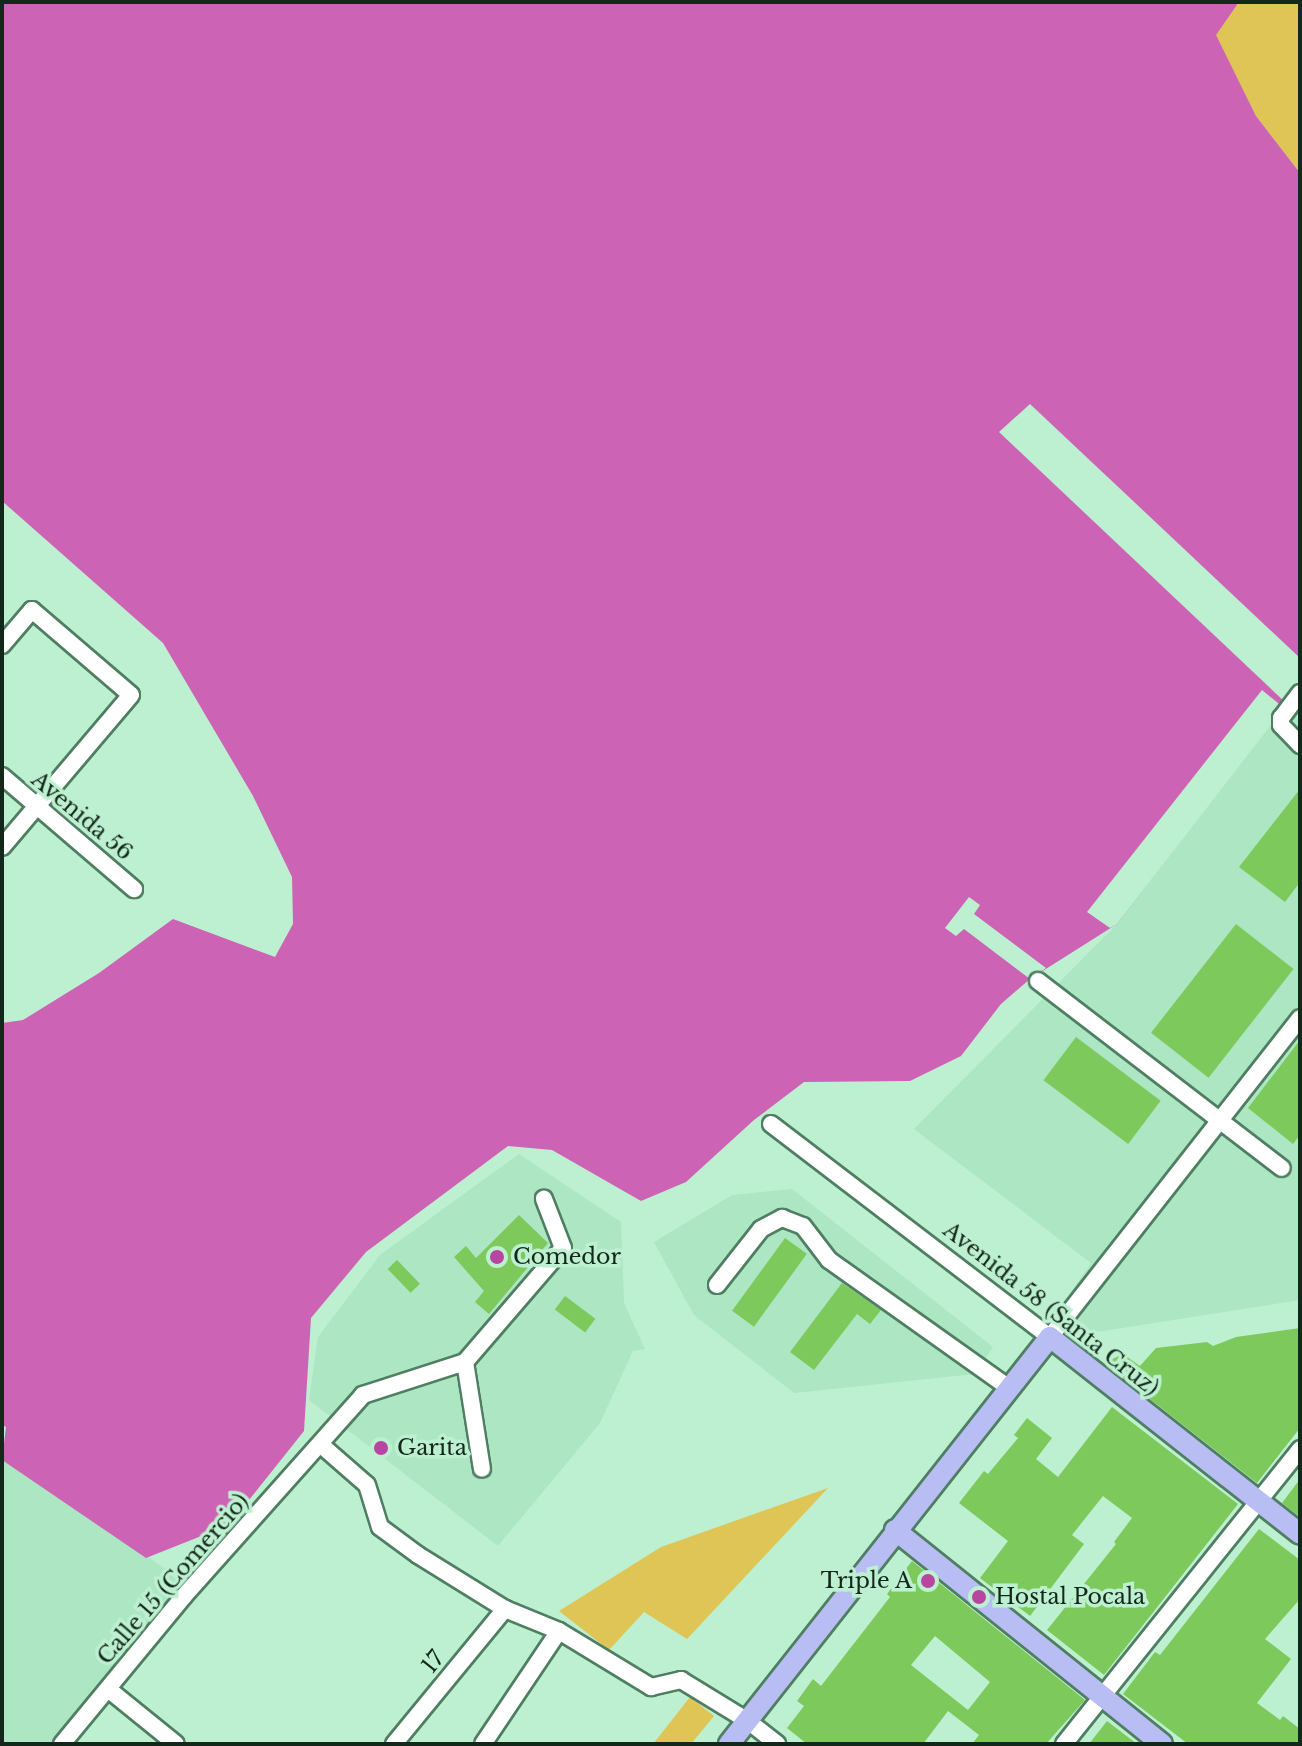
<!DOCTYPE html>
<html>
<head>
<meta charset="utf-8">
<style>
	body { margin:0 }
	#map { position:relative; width:1302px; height:1746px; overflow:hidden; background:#bdf0d0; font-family:"Libre Baskerville",serif }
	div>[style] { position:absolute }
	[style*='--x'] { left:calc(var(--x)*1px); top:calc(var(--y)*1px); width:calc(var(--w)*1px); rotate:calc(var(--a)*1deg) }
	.built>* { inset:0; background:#ace6c3 }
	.green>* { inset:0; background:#dec555 }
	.water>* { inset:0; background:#cd63b4 }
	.pier>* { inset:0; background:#bdf0d0 }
	.building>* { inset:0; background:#7dc95b; transform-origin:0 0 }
	.roads { filter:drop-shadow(2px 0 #4f7e62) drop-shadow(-2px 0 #4f7e62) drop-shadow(0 2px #4f7e62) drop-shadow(0 -2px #4f7e62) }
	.minor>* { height:16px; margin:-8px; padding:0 8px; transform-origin:8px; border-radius:8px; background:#fff }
	.major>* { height:20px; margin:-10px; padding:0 10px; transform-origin:10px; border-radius:10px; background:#b8bef4 }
	.dots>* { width:22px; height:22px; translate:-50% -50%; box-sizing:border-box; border:4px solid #bdf0d0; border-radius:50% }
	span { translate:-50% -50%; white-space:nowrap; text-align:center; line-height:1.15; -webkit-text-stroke:7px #bdf0d0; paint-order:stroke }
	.street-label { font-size:22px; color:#13271b }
	.poi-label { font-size:22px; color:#13271b }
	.left { translate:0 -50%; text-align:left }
	.right { translate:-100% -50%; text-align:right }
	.frame { position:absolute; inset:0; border:4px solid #13271b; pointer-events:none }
</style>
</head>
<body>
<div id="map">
	<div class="built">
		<i style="clip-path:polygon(1300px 685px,1300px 1300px,1084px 1334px,1055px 1315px,1091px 1263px,914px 1129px,1117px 924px)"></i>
		<i style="clip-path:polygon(519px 1154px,621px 1222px,624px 1303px,645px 1349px,633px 1351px,600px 1423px,498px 1546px,309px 1400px,318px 1337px,380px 1255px)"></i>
		<i style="clip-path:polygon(792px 1189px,993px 1347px,975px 1374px,794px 1393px,694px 1315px,654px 1242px,732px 1195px)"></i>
		<i style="clip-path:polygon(2px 1460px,184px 1581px,54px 1744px,2px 1743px)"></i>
	</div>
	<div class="green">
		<i style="clip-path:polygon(1239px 2px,1300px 2px,1300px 173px,1256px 116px,1215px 35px)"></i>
		<i style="clip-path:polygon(828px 1488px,687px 1639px,644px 1612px,609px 1650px,559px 1611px,661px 1547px)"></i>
		<i style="clip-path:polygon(690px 1697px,714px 1716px,691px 1744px,653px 1744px)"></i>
	</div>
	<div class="water">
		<i style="clip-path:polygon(2px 2px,1239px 2px,1216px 35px,1256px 116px,1300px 173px,1300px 685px,1117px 924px,1030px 979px,1001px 1004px,961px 1056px,910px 1081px,804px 1082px,754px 1120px,686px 1182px,641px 1201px,552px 1150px,508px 1146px,366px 1252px,311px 1318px,304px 1431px,229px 1525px,146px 1558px,2px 1460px,6px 1427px,2px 1425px,2px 1023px,23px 1020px,99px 973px,173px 919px,275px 957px,293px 924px,292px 877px,253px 796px,163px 643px,2px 501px)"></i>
	</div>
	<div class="pier">
		<i style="clip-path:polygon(1030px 404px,1300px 658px,1300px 685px,1286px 703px,999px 432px)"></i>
		<i style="clip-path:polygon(1262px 690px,1284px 708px,1117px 924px,1110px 928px,1087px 912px)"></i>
		<i style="clip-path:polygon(969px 897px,980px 905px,974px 914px,1046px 968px,1030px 979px,964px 929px,956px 936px,945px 928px)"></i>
	</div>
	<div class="building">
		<i style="clip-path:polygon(1300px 789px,1300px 882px,1285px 902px,1239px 867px)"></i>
		<i style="left:1236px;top:924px;width:73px;height:138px;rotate:38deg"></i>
		<i style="left:1076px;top:1037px;width:106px;height:54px;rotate:37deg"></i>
		<i style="clip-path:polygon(1300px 1040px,1300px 1135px,1293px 1144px,1248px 1108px)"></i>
		<i style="clip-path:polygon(519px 1215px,548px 1243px,489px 1314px,475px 1302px,484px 1291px,454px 1257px,466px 1246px,476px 1258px)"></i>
		<i style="left:785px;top:1238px;width:27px;height:90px;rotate:36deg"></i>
		<i style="left:397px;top:1260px;width:33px;height:13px;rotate:46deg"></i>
		<i style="clip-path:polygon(842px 1283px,881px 1310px,870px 1324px,857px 1314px,814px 1370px,790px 1352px)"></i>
		<i style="left:565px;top:1296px;width:38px;height:17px;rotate:37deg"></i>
		<i style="clip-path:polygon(1300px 1328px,1300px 1428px,1257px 1483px,1104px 1363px,1123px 1354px,1140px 1366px,1156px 1348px,1207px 1342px,1213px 1346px,1236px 1337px)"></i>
		<i style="clip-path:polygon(1112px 1407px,1238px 1504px,1104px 1675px,1047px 1630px,1116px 1544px,1114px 1542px,1132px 1518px,1103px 1496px,1072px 1535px,1084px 1544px,1030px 1616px,980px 1578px,1008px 1541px,959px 1503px,984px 1471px,988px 1474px,1018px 1438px,1014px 1435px,1027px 1418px,1052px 1438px,1036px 1459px,1058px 1477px)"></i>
		<i style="clip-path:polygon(1300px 1479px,1300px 1517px,1282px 1503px)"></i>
		<i style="clip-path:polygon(1259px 1529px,1300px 1560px,1300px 1599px,1265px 1639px,1291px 1659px,1257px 1703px,1280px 1720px,1283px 1716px,1300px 1729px,1300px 1744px,1188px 1744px,1123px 1694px,1155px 1652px,1160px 1655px)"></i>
		<i style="clip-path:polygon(evenodd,912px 1561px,1085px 1700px,1046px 1744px,972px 1744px,979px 1735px,948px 1711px,923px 1744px,807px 1744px,787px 1728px,804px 1706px,797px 1701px,813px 1679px,821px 1686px,890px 1597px,887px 1594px,912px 1561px,935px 1636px,990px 1682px,968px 1710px,911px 1665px,935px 1636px)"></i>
		<i style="clip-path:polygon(1107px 1721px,1137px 1744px,1089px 1744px)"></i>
	</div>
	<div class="roads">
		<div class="minor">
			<i style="--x:2;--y:645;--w:46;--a:-49.4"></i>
			<i style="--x:32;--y:610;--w:130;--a:40.6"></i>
			<i style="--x:131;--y:695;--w:199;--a:130.3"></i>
			<i style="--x:1300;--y:693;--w:31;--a:127"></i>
			<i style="--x:1281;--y:718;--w:7;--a:90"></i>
			<i style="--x:1281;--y:725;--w:28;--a:46"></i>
			<i style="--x:2;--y:776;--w:174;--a:40.6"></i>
			<i style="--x:1038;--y:981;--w:307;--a:37.5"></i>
			<i style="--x:771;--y:1124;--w:351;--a:37.4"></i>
			<i style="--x:1050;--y:1337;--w:405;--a:-51.9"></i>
			<i style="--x:717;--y:1285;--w:71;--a:-51.8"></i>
			<i style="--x:761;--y:1229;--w:24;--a:-28"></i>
			<i style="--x:782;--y:1218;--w:22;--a:21"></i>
			<i style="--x:803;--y:1226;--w:43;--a:52.6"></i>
			<i style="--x:829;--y:1260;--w:221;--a:35.4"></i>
			<i style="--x:465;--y:1362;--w:108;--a:81"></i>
			<i style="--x:320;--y:1444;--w:62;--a:41.1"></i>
			<i style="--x:367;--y:1485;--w:44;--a:72.8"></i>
			<i style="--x:380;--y:1527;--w:47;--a:36.4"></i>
			<i style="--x:418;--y:1555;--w:102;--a:31.8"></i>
			<i style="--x:505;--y:1609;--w:58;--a:22.2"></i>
			<i style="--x:559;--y:1631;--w:108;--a:31.3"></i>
			<i style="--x:651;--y:1687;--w:31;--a:-13"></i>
			<i style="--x:681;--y:1680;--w:79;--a:31.5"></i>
			<i style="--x:748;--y:1721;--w:37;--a:38"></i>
			<i style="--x:108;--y:1689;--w:87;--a:39"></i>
			<i style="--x:62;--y:1744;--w:192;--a:-50.5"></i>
			<i style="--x:184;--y:1596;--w:269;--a:-48.3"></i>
			<i style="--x:363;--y:1395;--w:107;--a:-17.9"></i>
			<i style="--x:465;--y:1362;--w:150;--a:-49.3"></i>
			<i style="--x:563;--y:1248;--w:53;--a:-111.2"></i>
			<i style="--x:394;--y:1744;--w:175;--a:-50.6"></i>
			<i style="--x:483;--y:1744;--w:136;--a:-56.1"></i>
			<i style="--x:1064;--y:1744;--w:378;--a:-51.3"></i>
		</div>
		<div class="major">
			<i style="--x:895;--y:1530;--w:342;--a:38.7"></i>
			<i style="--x:729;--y:1744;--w:518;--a:-51.74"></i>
			<i style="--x:1050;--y:1337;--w:318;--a:38.2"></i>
		</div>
	</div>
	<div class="dots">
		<i style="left:497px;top:1257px;background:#b846a0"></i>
		<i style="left:381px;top:1448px;background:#b846a0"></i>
		<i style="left:928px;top:1581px;background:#b846a0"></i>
		<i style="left:979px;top:1597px;background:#b846a0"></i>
	</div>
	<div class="street-label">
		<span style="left:82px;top:816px;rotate:40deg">Avenida 56</span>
		<span style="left:1051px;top:1309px;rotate:38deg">Avenida 58 (Santa Cruz)</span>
		<span style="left:173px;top:1579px;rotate:-49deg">Calle 15 (Comercio)</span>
		<span style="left:433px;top:1662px;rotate:-51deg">17</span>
	</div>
	<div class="poi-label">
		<span class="left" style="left:513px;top:1257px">Comedor</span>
		<span class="left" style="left:397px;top:1448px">Garita</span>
		<span class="right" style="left:912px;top:1581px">Triple A</span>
		<span class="left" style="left:995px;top:1597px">Hostal Pocala</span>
	</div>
	<div class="frame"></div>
</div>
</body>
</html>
